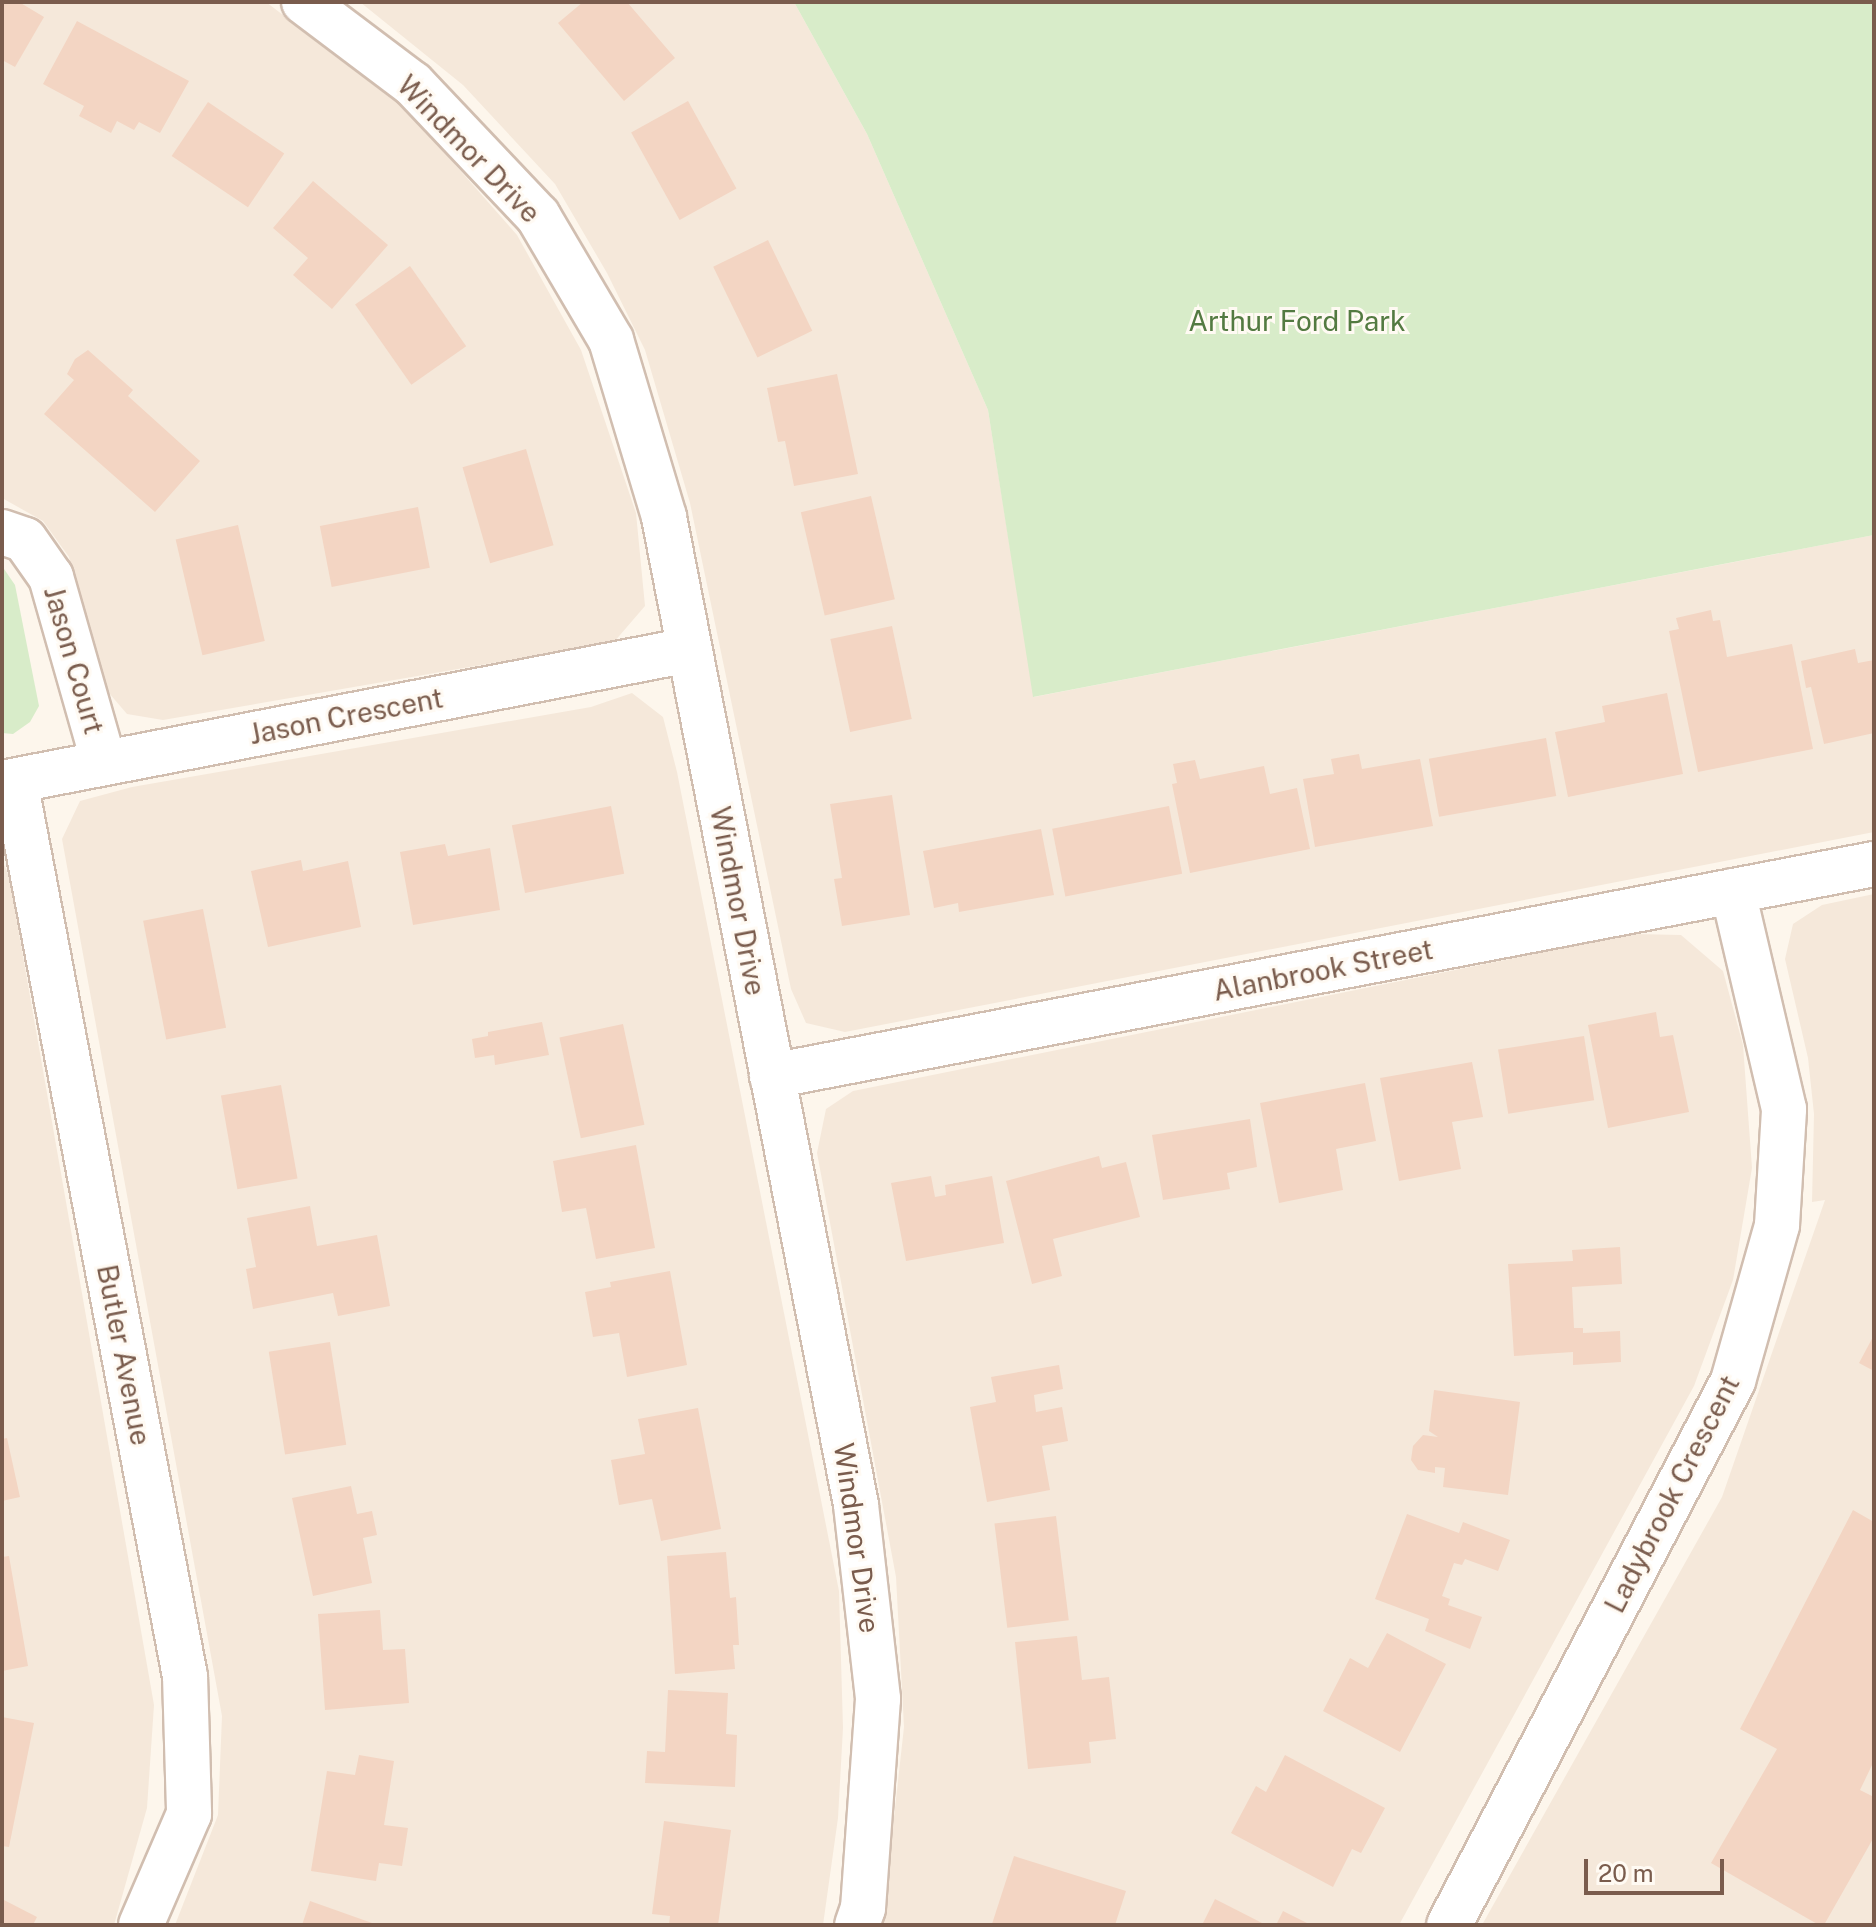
<!DOCTYPE html>
<html>
<head>
<meta charset="utf-8">
<style>
	body { margin:0 }
	#map { position:relative; width:1876px; height:1927px; overflow:hidden; background:#fdf6ec; font-family:"Public Sans",sans-serif }
	div>[style] { position:absolute }
	[style*='--x'] { left:calc(var(--x)*1px); top:calc(var(--y)*1px); width:calc(var(--w)*1px); rotate:calc(var(--a)*1deg) }
	.residential>* { inset:0; background:#f5e8da }
	.green>* { inset:0; background:#d8ecc9 }
	.building>* { inset:0; background:#f3d5c3; transform-origin:0 0 }
	.roads { filter:drop-shadow(2px 0 #d1beb0) drop-shadow(-2px 0 #d1beb0) drop-shadow(0 2px #d1beb0) drop-shadow(0 -2px #d1beb0) }
	.street>* { height:44px; margin:-22px; padding:0 22px; transform-origin:22px; border-radius:22px; background:#fff }
	span { translate:-50% -50%; white-space:nowrap; text-align:center; line-height:1.15; -webkit-text-stroke:6px #fffaf3; paint-order:stroke }
	.street-label { font-size:28px; color:#7a5c4d }
	.park-label { font-size:28px; color:#537a41 }
	.frame { position:absolute; inset:0; border:4px solid #7a5c4d; pointer-events:none }
	.scale { position:absolute; left:1584px; top:1859px; width:140px; height:36px; box-sizing:border-box; border:4px solid #7a5c4d; border-top:0; padding-left:10px; font-size:24px; line-height:28px; white-space:nowrap; color:#7a5c4d; -webkit-text-stroke:6px #fffaf3; paint-order:stroke }
</style>
</head>
<body>
<div id="map">
	<div class="residential">
		<i style="clip-path:polygon(2px 2px,266px 2px,406px 109px,517px 235px,581px 350px,636px 513px,645px 606px,614px 642px,163px 720px,127px 714px,97px 679px,69px 557px,43px 521px,2px 498px)"></i>
		<i style="clip-path:polygon(360px 2px,794px 2px,867px 134px,988px 410px,1034px 697px,1874px 535px,1874px 832px,845px 1032px,806px 1023px,791px 989px,690px 503px,645px 350px,607px 273px,555px 184px,463px 85px)"></i>
		<i style="clip-path:polygon(632px 693px,663px 717px,677px 772px,839px 1591px,843px 1728px,838px 1818px,823px 1925px,175px 1925px,218px 1815px,222px 1716px,62px 839px,80px 801px,132px 787px,591px 707px)"></i>
		<i style="clip-path:polygon(2px 860px,9px 876px,154px 1705px,147px 1808px,114px 1925px,2px 1925px)"></i>
		<i style="clip-path:polygon(1874px 894px,1874px 1925px,1482px 1925px,1722px 1497px,1825px 1200px,1812px 1202px,1814px 1114px,1808px 1058px,1785px 959px,1793px 924px,1822px 905px)"></i>
		<i style="clip-path:polygon(1634px 934px,1681px 935px,1723px 971px,1743px 1045px,1752px 1168px,1733px 1280px,1694px 1386px,1399px 1925px,882px 1925px,904px 1727px,896px 1577px,817px 1153px,826px 1109px,853px 1091px)"></i>
	</div>
	<div class="green">
		<i style="clip-path:polygon(794px 2px,1874px 2px,1874px 535px,1033px 697px,988px 410px,867px 134px)"></i>
		<i style="clip-path:polygon(2px 566px,15px 585px,39px 706px,30px 722px,13px 734px,2px 733px)"></i>
	</div>
	<div class="building">
		<i style="clip-path:polygon(2px 2px,19px 2px,44px 17px,15px 67px,2px 60px)"></i>
		<i style="clip-path:polygon(583px 2px,627px 2px,675px 58px,624px 101px,558px 23px)"></i>
		<i style="clip-path:polygon(77px 21px,189px 81px,160px 133px,139px 122px,134px 130px,117px 121px,111px 133px,79px 116px,84px 106px,43px 84px)"></i>
		<i style="left:688px;top:101px;width:100px;height:65px;rotate:61deg"></i>
		<i style="left:208px;top:102px;width:92px;height:65px;rotate:34deg"></i>
		<i style="clip-path:polygon(313px 181px,388px 245px,332px 309px,293px 275px,308px 258px,273px 228px)"></i>
		<i style="left:768px;top:240px;width:101px;height:61px;rotate:64deg"></i>
		<i style="left:410px;top:266px;width:98px;height:67px;rotate:55deg"></i>
		<i style="clip-path:polygon(88px 350px,133px 390px,128px 396px,200px 461px,155px 512px,44px 414px,74px 380px,67px 374px,75px 359px)"></i>
		<i style="clip-path:polygon(837px 374px,858px 474px,794px 486px,785px 441px,778px 442px,767px 388px)"></i>
		<i style="left:526px;top:449px;width:100px;height:66px;rotate:74deg"></i>
		<i style="left:871px;top:496px;width:106px;height:72px;rotate:77deg"></i>
		<i style="left:418px;top:507px;width:62px;height:100px;rotate:79deg"></i>
		<i style="left:238px;top:525px;width:119px;height:64px;rotate:77deg"></i>
		<i style="clip-path:polygon(1711px 610px,1713px 621px,1720px 620px,1727px 657px,1792px 644px,1813px 749px,1698px 772px,1669px 631px,1679px 629px,1676px 618px)"></i>
		<i style="left:892px;top:626px;width:95px;height:63px;rotate:78deg"></i>
		<i style="clip-path:polygon(1855px 649px,1858px 663px,1874px 660px,1874px 733px,1824px 744px,1811px 687px,1806px 688px,1801px 661px)"></i>
		<i style="clip-path:polygon(1667px 693px,1683px 774px,1568px 797px,1555px 732px,1605px 722px,1602px 706px)"></i>
		<i style="left:1546px;top:738px;width:59px;height:119px;rotate:80deg"></i>
		<i style="clip-path:polygon(1359px 754px,1362px 769px,1420px 759px,1433px 826px,1315px 847px,1303px 779px,1334px 774px,1331px 759px)"></i>
		<i style="clip-path:polygon(1195px 760px,1200px 779px,1264px 766px,1270px 794px,1297px 788px,1310px 849px,1190px 873px,1172px 784px,1177px 783px,1173px 764px)"></i>
		<i style="clip-path:polygon(892px 795px,910px 915px,842px 926px,834px 879px,842px 878px,830px 804px)"></i>
		<i style="left:611px;top:806px;width:69px;height:101px;rotate:79deg"></i>
		<i style="left:1169px;top:806px;width:69px;height:119px;rotate:79deg"></i>
		<i style="clip-path:polygon(1041px 829px,1054px 895px,959px 912px,958px 903px,934px 908px,923px 851px)"></i>
		<i style="clip-path:polygon(445px 844px,448px 856px,490px 848px,500px 910px,413px 925px,400px 852px)"></i>
		<i style="clip-path:polygon(301px 860px,303px 871px,348px 861px,361px 927px,268px 947px,251px 871px)"></i>
		<i style="left:203px;top:909px;width:121px;height:61px;rotate:79deg"></i>
		<i style="clip-path:polygon(1656px 1012px,1660px 1037px,1673px 1035px,1689px 1112px,1608px 1128px,1588px 1025px)"></i>
		<i style="clip-path:polygon(542px 1022px,549px 1055px,495px 1065px,494px 1055px,475px 1058px,472px 1039px,488px 1036px,488px 1032px)"></i>
		<i style="left:623px;top:1024px;width:103px;height:65px;rotate:78deg"></i>
		<i style="left:1584px;top:1036px;width:65px;height:87px;rotate:81deg"></i>
		<i style="clip-path:polygon(1472px 1062px,1483px 1117px,1452px 1122px,1461px 1169px,1399px 1181px,1380px 1078px)"></i>
		<i style="clip-path:polygon(1365px 1083px,1376px 1141px,1336px 1149px,1343px 1190px,1279px 1203px,1260px 1103px)"></i>
		<i style="left:281px;top:1085px;width:95px;height:61px;rotate:80deg"></i>
		<i style="clip-path:polygon(1250px 1119px,1257px 1167px,1227px 1173px,1230px 1189px,1163px 1200px,1152px 1135px)"></i>
		<i style="clip-path:polygon(636px 1145px,655px 1248px,596px 1259px,586px 1208px,562px 1212px,553px 1161px)"></i>
		<i style="clip-path:polygon(1099px 1156px,1102px 1168px,1126px 1162px,1140px 1217px,1053px 1239px,1062px 1276px,1032px 1284px,1006px 1181px)"></i>
		<i style="clip-path:polygon(931px 1176px,935px 1197px,946px 1195px,945px 1185px,992px 1176px,1004px 1243px,906px 1261px,891px 1183px)"></i>
		<i style="clip-path:polygon(310px 1206px,317px 1246px,377px 1235px,390px 1306px,338px 1316px,333px 1293px,253px 1309px,246px 1269px,256px 1267px,247px 1218px)"></i>
		<i style="clip-path:polygon(1620px 1247px,1622px 1284px,1572px 1287px,1574px 1328px,1583px 1328px,1583px 1333px,1620px 1331px,1621px 1362px,1573px 1365px,1573px 1352px,1514px 1356px,1508px 1264px,1573px 1261px,1572px 1250px)"></i>
		<i style="clip-path:polygon(670px 1271px,687px 1365px,627px 1377px,619px 1333px,593px 1337px,585px 1292px,611px 1287px,610px 1282px)"></i>
		<i style="clip-path:polygon(1874px 1335px,1874px 1371px,1859px 1363px)"></i>
		<i style="left:330px;top:1342px;width:104px;height:62px;rotate:81deg"></i>
		<i style="clip-path:polygon(1059px 1365px,1063px 1389px,1034px 1395px,1036px 1412px,1062px 1407px,1068px 1441px,1042px 1446px,1050px 1490px,987px 1502px,970px 1407px,996px 1402px,991px 1377px)"></i>
		<i style="clip-path:polygon(1434px 1390px,1520px 1402px,1508px 1495px,1443px 1487px,1445px 1468px,1435px 1467px,1435px 1473px,1418px 1470px,1411px 1460px,1413px 1446px,1423px 1435px,1438px 1437px,1429px 1431px)"></i>
		<i style="clip-path:polygon(698px 1408px,721px 1529px,661px 1541px,652px 1499px,619px 1505px,611px 1460px,645px 1454px,638px 1419px)"></i>
		<i style="clip-path:polygon(7px 1438px,20px 1497px,2px 1501px,2px 1439px)"></i>
		<i style="clip-path:polygon(351px 1486px,357px 1514px,372px 1511px,377px 1535px,363px 1538px,372px 1583px,313px 1596px,292px 1498px)"></i>
		<i style="clip-path:polygon(1853px 1510px,1874px 1522px,1874px 1761px,1860px 1790px,1874px 1797px,1874px 1837px,1824px 1925px,1819px 1925px,1711px 1863px,1777px 1749px,1740px 1729px)"></i>
		<i style="clip-path:polygon(1407px 1514px,1459px 1533px,1463px 1522px,1510px 1540px,1498px 1571px,1465px 1559px,1462px 1565px,1454px 1563px,1442px 1596px,1450px 1599px,1448px 1605px,1482px 1617px,1470px 1649px,1425px 1631px,1429px 1619px,1375px 1599px)"></i>
		<i style="left:1056px;top:1516px;width:105px;height:62px;rotate:83deg"></i>
		<i style="clip-path:polygon(726px 1552px,730px 1598px,736px 1597px,739px 1645px,733px 1645px,735px 1669px,675px 1674px,667px 1556px)"></i>
		<i style="clip-path:polygon(9px 1556px,28px 1666px,2px 1671px,2px 1557px)"></i>
		<i style="clip-path:polygon(380px 1610px,383px 1650px,405px 1649px,409px 1703px,325px 1710px,318px 1614px)"></i>
		<i style="clip-path:polygon(1387px 1633px,1446px 1664px,1400px 1752px,1323px 1711px,1350px 1658px,1368px 1668px)"></i>
		<i style="clip-path:polygon(1077px 1636px,1082px 1680px,1109px 1677px,1116px 1739px,1089px 1742px,1091px 1763px,1028px 1769px,1015px 1642px)"></i>
		<i style="clip-path:polygon(668px 1690px,728px 1693px,726px 1734px,737px 1735px,735px 1787px,645px 1783px,647px 1751px,665px 1752px)"></i>
		<i style="clip-path:polygon(2px 1717px,34px 1723px,9px 1847px,2px 1846px)"></i>
		<i style="clip-path:polygon(359px 1755px,394px 1761px,384px 1825px,408px 1828px,402px 1866px,379px 1863px,376px 1881px,311px 1871px,327px 1771px,355px 1775px)"></i>
		<i style="clip-path:polygon(1285px 1755px,1385px 1808px,1361px 1853px,1352px 1849px,1333px 1887px,1231px 1833px,1256px 1786px,1266px 1792px)"></i>
		<i style="clip-path:polygon(664px 1821px,731px 1830px,718px 1925px,669px 1925px,670px 1916px,652px 1914px)"></i>
		<i style="clip-path:polygon(1014px 1856px,1126px 1891px,1115px 1925px,992px 1924px)"></i>
		<i style="clip-path:polygon(2px 1899px,37px 1917px,33px 1925px,2px 1925px)"></i>
		<i style="clip-path:polygon(1215px 1899px,1266px 1925px,1202px 1925px)"></i>
		<i style="clip-path:polygon(310px 1901px,372px 1923px,372px 1925px,302px 1925px)"></i>
		<i style="clip-path:polygon(1283px 1911px,1311px 1925px,1276px 1925px)"></i>
	</div>
	<div class="roads">
		<div class="street">
			<i style="--x:304;--y:2;--w:136;--a:37"></i>
			<i style="--x:413;--y:84;--w:182;--a:46.6"></i>
			<i style="--x:538;--y:216;--w:144;--a:59.5"></i>
			<i style="--x:611;--y:340;--w:185;--a:73.3"></i>
			<i style="--x:664;--y:517;--w:1006;--a:79"></i>
			<i style="--x:856;--y:1505;--w:195;--a:83.5"></i>
			<i style="--x:878;--y:1699;--w:210;--a:94.1"></i>
			<i style="--x:863;--y:1908;--w:18;--a:109"></i>
			<i style="--x:2;--y:532;--w:24;--a:19"></i>
			<i style="--x:25;--y:540;--w:45;--a:54.9"></i>
			<i style="--x:51;--y:577;--w:193;--a:74.1"></i>
			<i style="--x:15;--y:781;--w:911;--a:79.25"></i>
			<i style="--x:185;--y:1676;--w:138;--a:88.3"></i>
			<i style="--x:189;--y:1814;--w:121;--a:113.4"></i>
			<i style="--x:2;--y:783;--w:700;--a:-10.96"></i>
			<i style="--x:772;--y:1076;--w:1122;--a:-10.89"></i>
			<i style="--x:1449;--y:1925;--w:614;--a:-62.43"></i>
			<i style="--x:1733;--y:1381;--w:162;--a:-74.2"></i>
			<i style="--x:1777;--y:1225;--w:116;--a:-86.5"></i>
			<i style="--x:1784;--y:1109;--w:224;--a:-103.2"></i>
		</div>
	</div>
	<div class="street-label">
		<span style="left:469px;top:149px;rotate:46deg">Windmor Drive</span>
		<span style="left:74px;top:660px;rotate:74deg">Jason Court</span>
		<span style="left:346px;top:716px;rotate:-11deg">Jason Crescent</span>
		<span style="left:738px;top:901px;rotate:79deg">Windmor Drive</span>
		<span style="left:1323px;top:970px;rotate:-11deg">Alanbrook Street</span>
		<span style="left:124px;top:1355px;rotate:79deg">Butler Avenue</span>
		<span style="left:1672px;top:1494px;rotate:-63deg">Ladybrook Crescent</span>
		<span style="left:857px;top:1538px;rotate:82deg">Windmor Drive</span>
	</div>
	<div class="park-label">
		<span style="left:1297px;top:321px">Arthur Ford Park</span>
	</div>
	<div class="frame"></div>
	<div class="scale">20 m</div>
</div>
</body>
</html>
